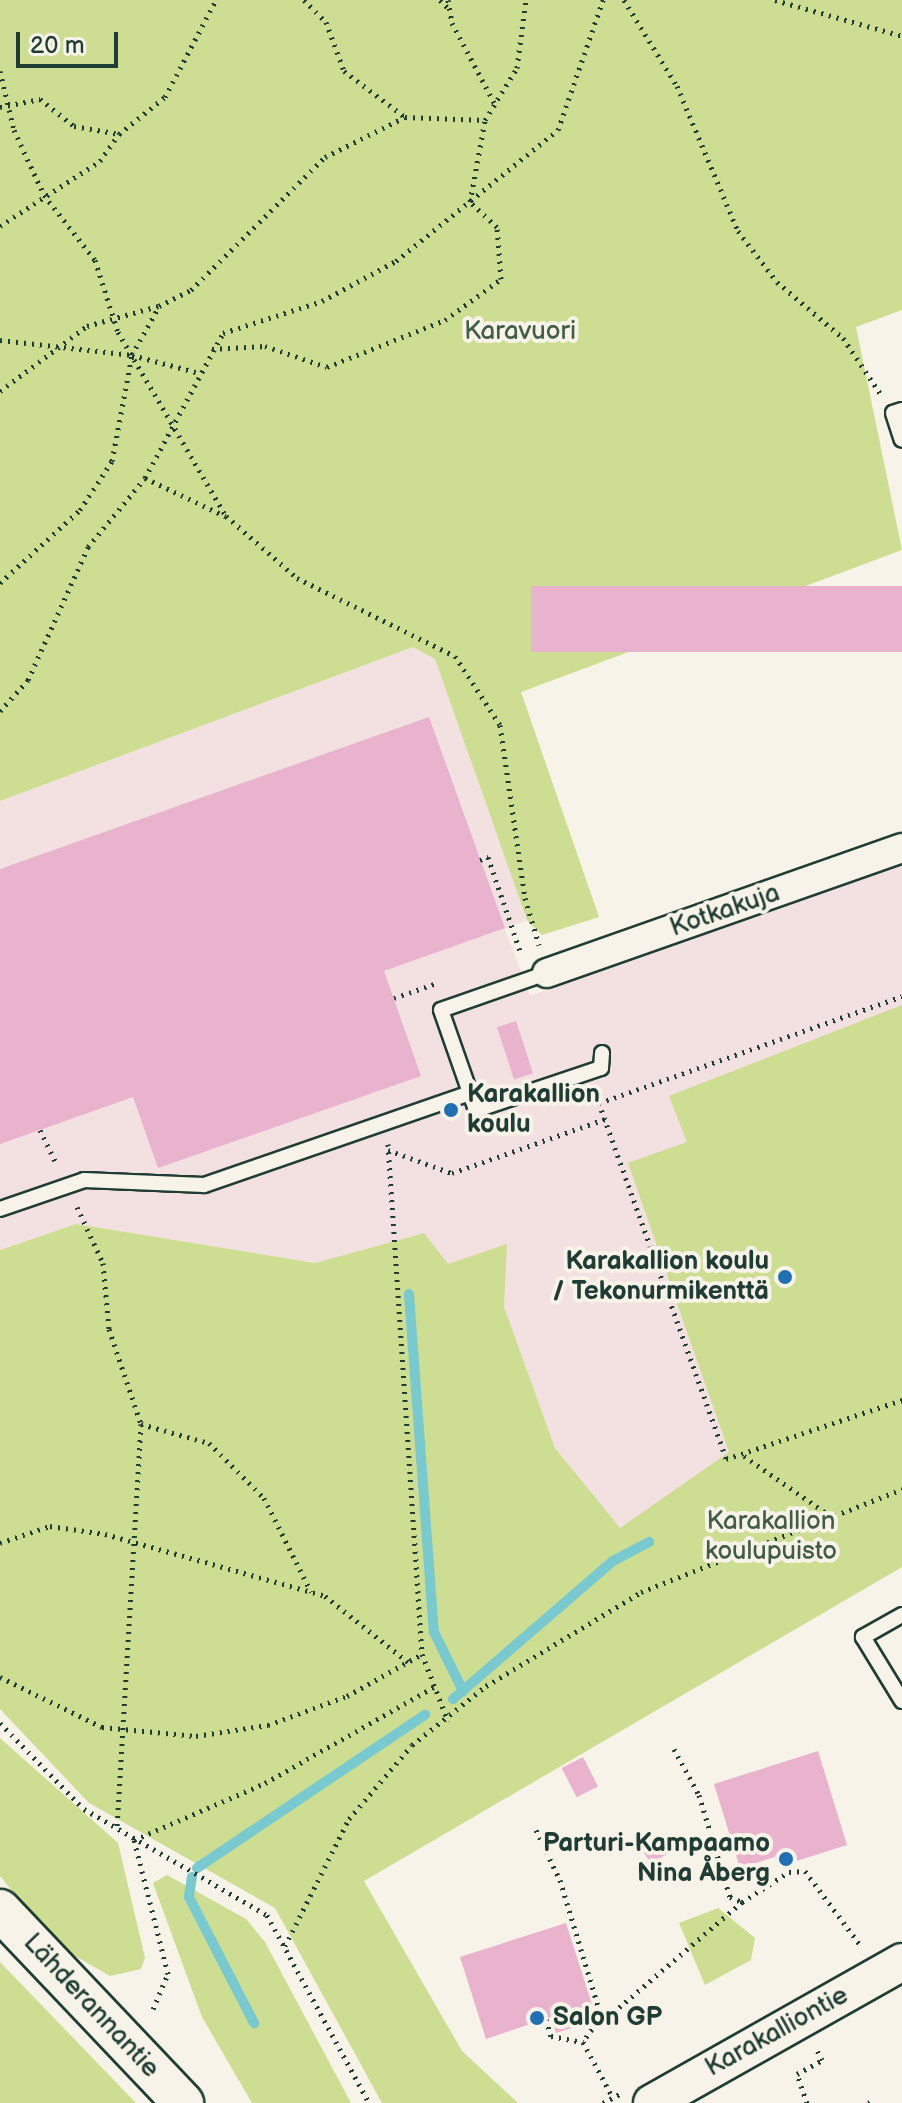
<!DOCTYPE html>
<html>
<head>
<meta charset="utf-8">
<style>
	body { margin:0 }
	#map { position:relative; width:902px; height:2103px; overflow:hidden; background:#f7f3e8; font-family:"Balsamiq Sans",sans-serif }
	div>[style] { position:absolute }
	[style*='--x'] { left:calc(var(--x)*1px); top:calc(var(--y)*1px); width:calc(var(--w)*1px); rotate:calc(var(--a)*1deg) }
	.built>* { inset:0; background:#f3e0e0 }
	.green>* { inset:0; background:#cddd91 }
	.stream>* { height:10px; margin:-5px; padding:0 5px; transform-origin:5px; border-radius:5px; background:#78c9d0 }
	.building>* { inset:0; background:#e9b3cd; transform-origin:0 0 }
	.path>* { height:5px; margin-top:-2.5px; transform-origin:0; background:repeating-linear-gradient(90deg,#1f3d34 0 2px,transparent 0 8px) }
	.roads { filter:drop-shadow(2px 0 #1f3d34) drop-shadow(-2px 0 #1f3d34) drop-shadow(0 2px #1f3d34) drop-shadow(0 -2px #1f3d34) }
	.service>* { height:14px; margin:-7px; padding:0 7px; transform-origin:7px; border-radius:7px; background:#f7f3e8 }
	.minor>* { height:28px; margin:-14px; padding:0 14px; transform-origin:14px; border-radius:14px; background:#f7f3e8 }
	.tertiary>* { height:36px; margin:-18px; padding:0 18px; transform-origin:18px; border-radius:18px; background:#f7f3e8 }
	.secondary>* { height:40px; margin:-20px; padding:0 20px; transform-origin:20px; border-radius:20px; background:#f7f3e8 }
	.dots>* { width:22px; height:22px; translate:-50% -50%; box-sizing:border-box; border:4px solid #f7f3e8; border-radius:50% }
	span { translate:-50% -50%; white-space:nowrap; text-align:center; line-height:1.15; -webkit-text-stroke:8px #f7f3e8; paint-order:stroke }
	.park-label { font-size:26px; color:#425d47 }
	.street-label { font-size:26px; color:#1f3d34 }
	.poi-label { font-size:26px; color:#1f3d34; font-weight:700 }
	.left { translate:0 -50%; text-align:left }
	.right { translate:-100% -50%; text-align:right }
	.scale { position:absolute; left:16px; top:32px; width:102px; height:36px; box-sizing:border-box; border:4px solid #1f3d34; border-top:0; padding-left:10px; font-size:24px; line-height:28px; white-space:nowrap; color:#1f3d34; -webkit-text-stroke:6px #f7f3e8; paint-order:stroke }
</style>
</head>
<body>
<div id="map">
	<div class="built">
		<i style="clip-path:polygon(413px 647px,435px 659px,527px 920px,505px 929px,530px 996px,902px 864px,902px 1391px,729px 1452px,620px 1529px,555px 1448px,504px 1307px,447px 1264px,424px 1233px,315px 1263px,76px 1224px,0 1250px,0 801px)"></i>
	</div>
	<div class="green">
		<i style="clip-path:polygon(0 0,902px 0,902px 310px,856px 327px,902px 550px,521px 692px,599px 917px,542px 935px,527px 920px,435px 659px,413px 647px,0 801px)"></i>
		<i style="clip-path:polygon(902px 1005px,902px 1567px,364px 1881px,462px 2051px,518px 2103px,382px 2103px,275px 1908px,89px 1803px,0 1709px,0 1250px,76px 1224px,315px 1263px,424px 1233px,448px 1264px,507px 1244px,504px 1307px,555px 1448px,620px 1528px,729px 1452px,628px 1163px,687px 1142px,669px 1096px)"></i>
		<i style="clip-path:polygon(0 1738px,118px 1843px,145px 1958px,141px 1969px,110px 1976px,56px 1945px,0 1876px)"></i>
		<i style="clip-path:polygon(167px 1875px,246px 1919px,265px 1942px,351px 2103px,252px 2103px,202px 2017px,153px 1883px)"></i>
		<i style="clip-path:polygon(718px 1908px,755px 1938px,751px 1960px,705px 1985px,679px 1923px)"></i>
		<i style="clip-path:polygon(0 1962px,136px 2103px,0 2103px)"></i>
	</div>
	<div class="stream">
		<i style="--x:409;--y:1294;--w:339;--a:85.8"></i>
		<i style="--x:434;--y:1632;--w:66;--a:63.8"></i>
		<i style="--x:453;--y:1699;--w:211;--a:-40.8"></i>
		<i style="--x:613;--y:1561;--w:41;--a:-27.8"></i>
		<i style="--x:197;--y:1868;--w:275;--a:-33.9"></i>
		<i style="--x:192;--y:1877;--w:20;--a:99"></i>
		<i style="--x:189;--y:1897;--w:142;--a:62.7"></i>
	</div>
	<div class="building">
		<i style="left:902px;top:586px;width:66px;height:371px;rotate:90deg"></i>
		<i style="clip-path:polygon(429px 717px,505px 928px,384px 971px,421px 1076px,158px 1168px,133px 1097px,0 1144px,0 869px)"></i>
		<i style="left:516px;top:1021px;width:55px;height:20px;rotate:72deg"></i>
		<i style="clip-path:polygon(818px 1751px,847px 1845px,787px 1864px,781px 1855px,740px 1868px,714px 1784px)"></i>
		<i style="left:583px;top:1757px;width:33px;height:24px;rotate:63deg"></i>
		<i style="left:663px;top:1834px;width:19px;height:26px;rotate:58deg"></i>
		<i style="clip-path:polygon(566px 1923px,597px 2020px,556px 2033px,551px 2017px,486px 2039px,460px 1957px)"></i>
	</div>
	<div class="path">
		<i style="--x:304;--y:0;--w:31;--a:45"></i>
		<i style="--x:326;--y:22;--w:52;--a:69.8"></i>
		<i style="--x:344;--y:71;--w:76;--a:37"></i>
		<i style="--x:440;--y:0;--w:13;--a:45"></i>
		<i style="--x:448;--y:0;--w:23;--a:80"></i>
		<i style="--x:452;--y:23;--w:94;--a:62.1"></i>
		<i style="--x:624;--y:0;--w:101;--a:58.4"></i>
		<i style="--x:677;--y:86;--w:157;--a:67.2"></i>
		<i style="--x:738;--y:231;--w:64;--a:52.6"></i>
		<i style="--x:777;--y:282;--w:87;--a:40.3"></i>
		<i style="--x:843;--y:338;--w:70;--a:56.1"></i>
		<i style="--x:775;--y:0;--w:132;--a:15.8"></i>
		<i style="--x:0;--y:71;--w:61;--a:76.7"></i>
		<i style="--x:14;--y:130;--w:72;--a:65.2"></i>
		<i style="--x:44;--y:195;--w:83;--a:51.9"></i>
		<i style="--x:95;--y:260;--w:76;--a:72.3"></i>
		<i style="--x:118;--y:332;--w:213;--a:59.6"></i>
		<i style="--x:226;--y:516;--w:94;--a:41.1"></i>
		<i style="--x:297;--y:578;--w:176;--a:26.3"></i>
		<i style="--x:455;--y:656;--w:82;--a:56.9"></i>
		<i style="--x:500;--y:725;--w:175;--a:81.8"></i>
		<i style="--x:525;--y:898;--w:49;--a:73.4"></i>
		<i style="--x:0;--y:107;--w:41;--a:-11.3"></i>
		<i style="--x:40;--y:99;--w:43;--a:38.5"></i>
		<i style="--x:74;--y:126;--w:46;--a:10.1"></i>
		<i style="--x:0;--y:226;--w:119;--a:-33"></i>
		<i style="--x:100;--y:161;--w:33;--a:-55"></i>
		<i style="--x:119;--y:134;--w:59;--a:-38.8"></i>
		<i style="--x:165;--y:97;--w:110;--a:-62.3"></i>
		<i style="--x:0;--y:340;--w:133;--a:6.5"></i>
		<i style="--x:132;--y:355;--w:66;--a:14.9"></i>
		<i style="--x:212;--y:349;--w:53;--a:-3.2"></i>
		<i style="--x:265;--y:346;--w:65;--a:18.7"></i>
		<i style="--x:327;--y:367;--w:127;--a:-21.7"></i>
		<i style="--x:445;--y:320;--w:69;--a:-36.2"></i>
		<i style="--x:501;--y:279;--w:52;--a:-94.4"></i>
		<i style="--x:497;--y:227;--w:37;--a:-137"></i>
		<i style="--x:470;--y:202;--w:83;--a:-79.6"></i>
		<i style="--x:485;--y:120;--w:61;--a:-58.4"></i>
		<i style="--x:517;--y:68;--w:69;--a:-82.5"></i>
		<i style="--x:0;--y:391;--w:109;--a:-36.8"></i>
		<i style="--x:87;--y:326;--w:74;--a:-15.7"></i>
		<i style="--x:145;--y:478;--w:89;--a:25.4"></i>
		<i style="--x:0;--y:583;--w:108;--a:-42.4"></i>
		<i style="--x:80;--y:510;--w:59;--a:-56.9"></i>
		<i style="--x:112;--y:461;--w:108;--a:-79.3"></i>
		<i style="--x:132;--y:355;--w:56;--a:-61.1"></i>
		<i style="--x:159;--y:306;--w:36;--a:-27"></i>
		<i style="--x:191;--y:290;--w:189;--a:-44.8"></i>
		<i style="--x:325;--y:157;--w:89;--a:-26.6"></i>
		<i style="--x:405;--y:117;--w:80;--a:2.1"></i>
		<i style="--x:0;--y:711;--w:42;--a:-47.9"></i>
		<i style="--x:28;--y:680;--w:146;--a:-65.7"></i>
		<i style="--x:88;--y:547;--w:89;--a:-50.4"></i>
		<i style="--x:145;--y:478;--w:165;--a:-61.7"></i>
		<i style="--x:223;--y:333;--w:104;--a:-17.9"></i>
		<i style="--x:322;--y:301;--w:84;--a:-28.4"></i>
		<i style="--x:396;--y:261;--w:208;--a:-39"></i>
		<i style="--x:558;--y:130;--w:138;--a:-70.9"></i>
		<i style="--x:480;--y:860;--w:9;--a:-21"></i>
		<i style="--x:488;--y:857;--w:102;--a:71.2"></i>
		<i style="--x:394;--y:998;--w:46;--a:-19.2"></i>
		<i style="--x:596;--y:1095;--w:387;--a:70.3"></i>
		<i style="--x:726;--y:1459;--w:186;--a:-18.5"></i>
		<i style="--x:599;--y:1103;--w:321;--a:-19.4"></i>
		<i style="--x:40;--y:1130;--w:39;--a:64"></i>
		<i style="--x:388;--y:1144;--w:511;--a:86.19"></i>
		<i style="--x:422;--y:1654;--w:72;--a:68.8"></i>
		<i style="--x:388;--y:1150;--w:68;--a:19.8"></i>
		<i style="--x:452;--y:1173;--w:162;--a:-19.4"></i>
		<i style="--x:77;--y:1207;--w:62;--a:65.1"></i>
		<i style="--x:103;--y:1263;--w:66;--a:84.8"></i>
		<i style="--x:109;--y:1329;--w:100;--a:71.4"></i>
		<i style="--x:141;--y:1424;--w:407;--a:93.4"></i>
		<i style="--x:141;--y:1424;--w:71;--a:15.6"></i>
		<i style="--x:209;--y:1443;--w:78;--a:45"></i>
		<i style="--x:264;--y:1498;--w:105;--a:63.4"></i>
		<i style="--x:744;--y:1456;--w:103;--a:34.8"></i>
		<i style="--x:0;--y:1543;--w:53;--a:-18.8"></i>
		<i style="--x:50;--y:1526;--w:56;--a:8.3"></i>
		<i style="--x:105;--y:1534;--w:229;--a:15.7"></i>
		<i style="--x:325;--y:1596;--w:106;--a:38.5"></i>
		<i style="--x:0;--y:1677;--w:114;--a:26.1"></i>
		<i style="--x:102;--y:1727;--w:94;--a:5.5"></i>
		<i style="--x:196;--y:1736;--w:73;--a:-8.7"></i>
		<i style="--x:268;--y:1725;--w:84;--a:-20.2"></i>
		<i style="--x:347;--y:1696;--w:86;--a:-29.2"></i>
		<i style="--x:0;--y:1723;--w:120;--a:45.7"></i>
		<i style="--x:84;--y:1809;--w:211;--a:30.1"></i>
		<i style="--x:267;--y:1915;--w:214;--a:61.5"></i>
		<i style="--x:674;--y:1749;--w:52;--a:61.5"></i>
		<i style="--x:699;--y:1795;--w:107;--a:73.1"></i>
		<i style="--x:730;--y:1897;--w:13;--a:23"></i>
		<i style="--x:742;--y:1902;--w:56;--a:-32.6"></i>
		<i style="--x:789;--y:1872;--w:16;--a:-4"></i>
		<i style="--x:805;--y:1871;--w:94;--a:53.3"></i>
		<i style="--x:536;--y:1830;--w:55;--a:64.4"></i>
		<i style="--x:560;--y:1880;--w:142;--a:73.2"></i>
		<i style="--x:601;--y:2016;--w:32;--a:125"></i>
		<i style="--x:285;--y:1946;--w:142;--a:-63.3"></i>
		<i style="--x:349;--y:1819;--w:97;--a:-49.6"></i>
		<i style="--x:412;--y:1745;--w:95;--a:-38.6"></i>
		<i style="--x:486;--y:1686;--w:181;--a:-31.2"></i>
		<i style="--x:641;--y:1592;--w:281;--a:-21.5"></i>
		<i style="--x:153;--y:2009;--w:38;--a:-67"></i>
		<i style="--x:168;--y:1974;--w:138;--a:-104.2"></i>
		<i style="--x:134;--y:1840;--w:143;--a:-23.5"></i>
		<i style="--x:265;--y:1783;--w:194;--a:-29.6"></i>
		<i style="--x:546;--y:2019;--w:18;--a:74"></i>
		<i style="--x:551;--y:2036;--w:33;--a:11"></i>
		<i style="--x:583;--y:2042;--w:64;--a:61.8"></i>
		<i style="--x:601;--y:2023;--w:186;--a:-40.6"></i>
		<i style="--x:603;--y:2103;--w:19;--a:-28"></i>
		<i style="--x:807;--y:2103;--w:31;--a:-109"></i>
		<i style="--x:797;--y:2074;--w:29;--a:-29"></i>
		<i style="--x:822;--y:2060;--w:13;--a:-117"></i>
		<i style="--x:868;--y:2103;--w:6;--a:-18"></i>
	</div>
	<div class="roads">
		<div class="service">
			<i style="--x:902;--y:410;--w:9;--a:162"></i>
			<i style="--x:893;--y:413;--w:28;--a:72"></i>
			<i style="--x:547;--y:973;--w:112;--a:160.8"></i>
			<i style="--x:441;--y:1010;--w:106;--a:70.7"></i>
			<i style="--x:476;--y:1110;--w:132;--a:-18.6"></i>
			<i style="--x:601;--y:1068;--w:15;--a:-86"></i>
			<i style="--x:0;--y:1209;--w:89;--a:-19"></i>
			<i style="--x:84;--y:1180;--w:120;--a:2.4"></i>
			<i style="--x:204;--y:1185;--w:281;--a:-19.1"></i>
			<i style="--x:902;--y:1615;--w:45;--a:150.6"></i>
			<i style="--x:863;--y:1637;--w:75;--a:58.6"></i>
		</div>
		<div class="minor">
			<i style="--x:547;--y:973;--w:376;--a:-19.4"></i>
		</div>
		<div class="tertiary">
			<i style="--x:652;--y:2103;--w:287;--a:-29.4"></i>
		</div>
		<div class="secondary">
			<i style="--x:0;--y:1910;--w:266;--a:46.5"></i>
		</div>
	</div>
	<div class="dots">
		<i style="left:451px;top:1110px;background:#1f6fb2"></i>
		<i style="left:785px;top:1277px;background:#1f6fb2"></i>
		<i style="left:786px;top:1859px;background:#1f6fb2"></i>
		<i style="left:537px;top:2018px;background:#1f6fb2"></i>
	</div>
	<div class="park-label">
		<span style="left:520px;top:332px">Karavuori</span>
		<span style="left:771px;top:1537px">Karakallion<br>koulupuisto</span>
	</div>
	<div class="street-label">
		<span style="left:725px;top:911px;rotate:-19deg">Kotkakuja</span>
		<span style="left:91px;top:2006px;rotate:47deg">Lähderannantie</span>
		<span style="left:777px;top:2032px;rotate:-29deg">Karakalliontie</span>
	</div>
	<div class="poi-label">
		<span class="left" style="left:467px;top:1110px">Karakallion<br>koulu</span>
		<span class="right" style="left:769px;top:1277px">Karakallion koulu<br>/ Tekonurmikenttä</span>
		<span class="right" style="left:770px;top:1859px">Parturi-Kampaamo<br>Nina Åberg</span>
		<span class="left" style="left:553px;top:2018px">Salon GP</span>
	</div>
	<div class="scale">20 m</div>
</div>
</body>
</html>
